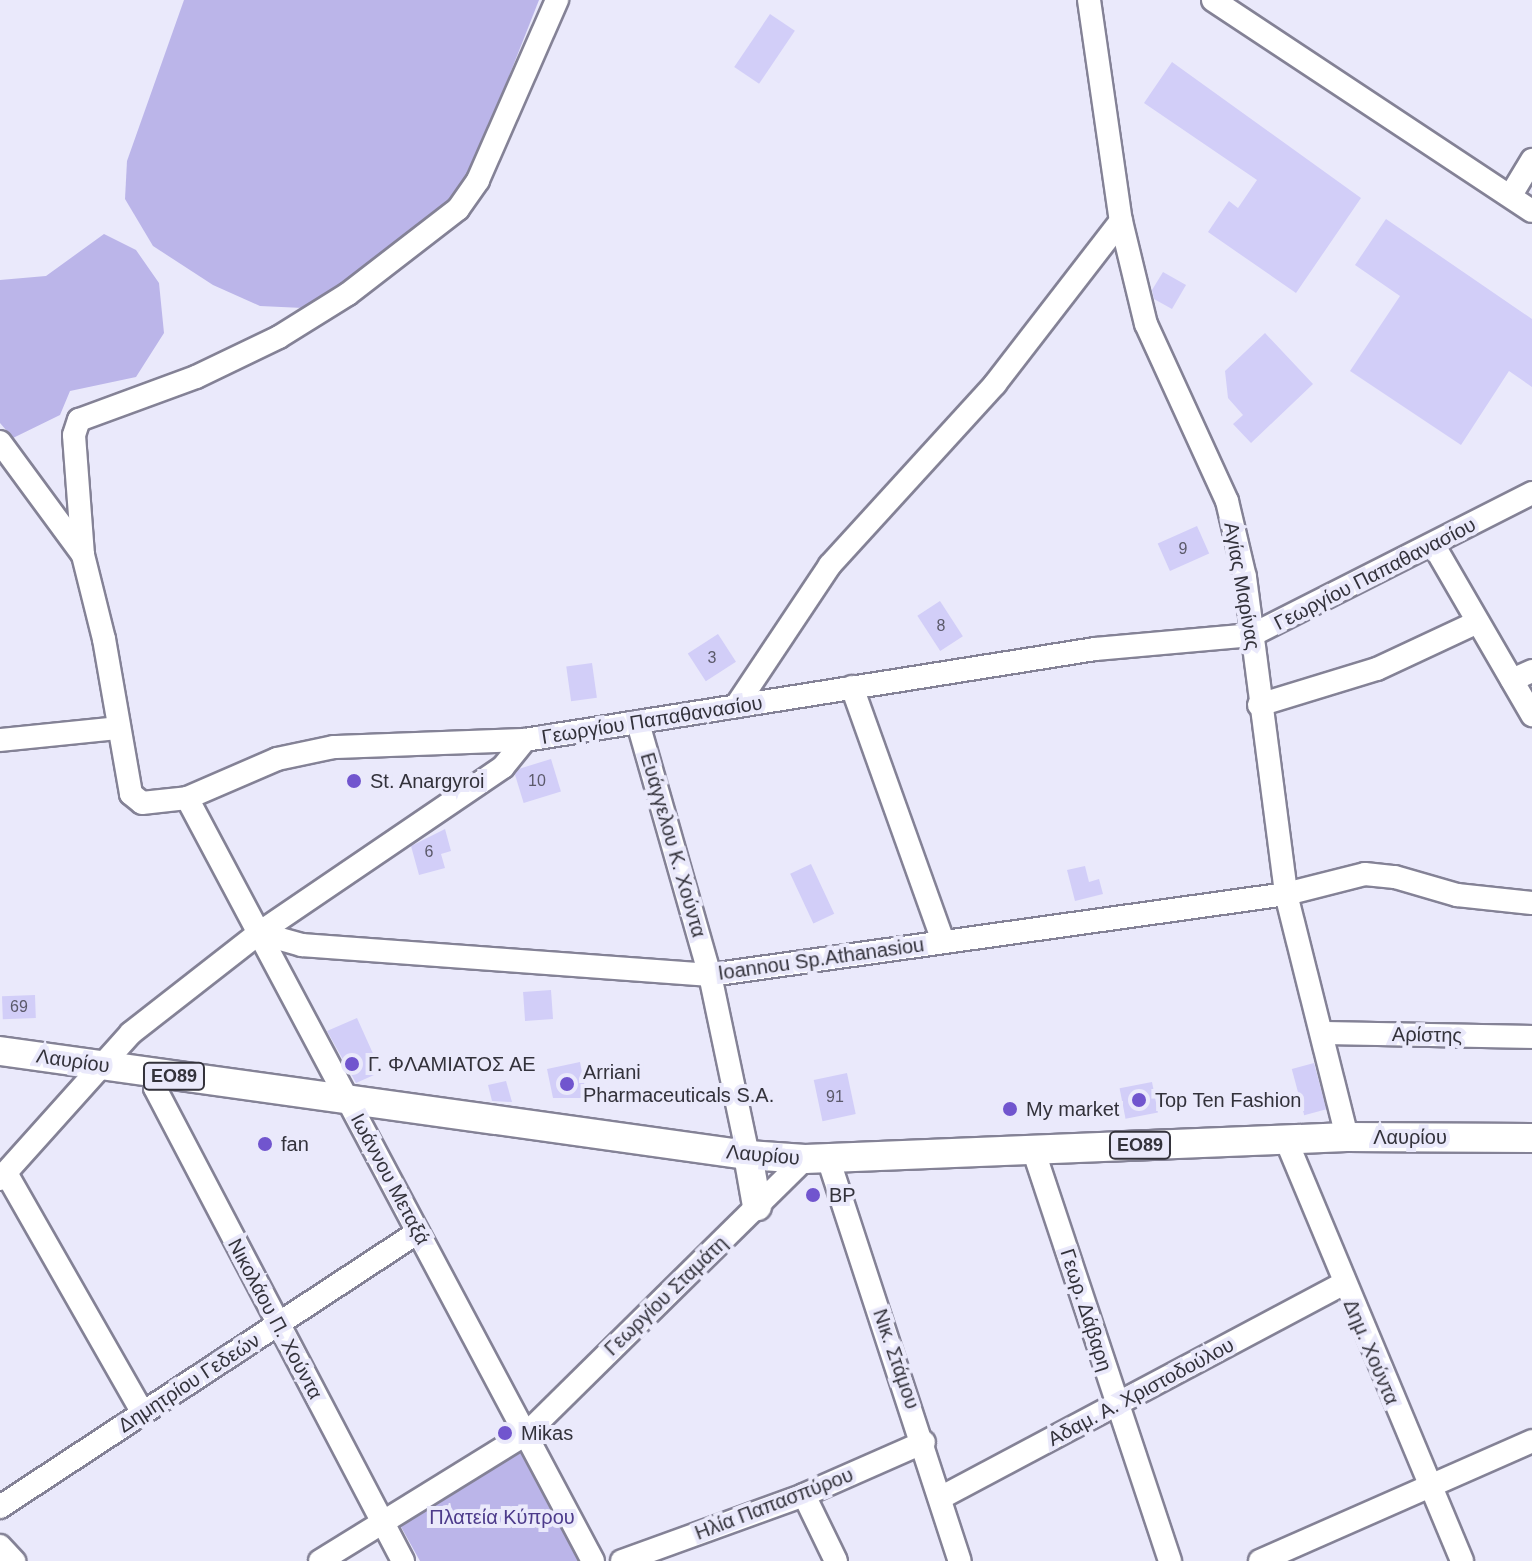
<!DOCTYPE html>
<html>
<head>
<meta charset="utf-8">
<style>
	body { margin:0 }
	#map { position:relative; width:1532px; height:1561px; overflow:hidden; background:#eae9fb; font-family:Helvetica,sans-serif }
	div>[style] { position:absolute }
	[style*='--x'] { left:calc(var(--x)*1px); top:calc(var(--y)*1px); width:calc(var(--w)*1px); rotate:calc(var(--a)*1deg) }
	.green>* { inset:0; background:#bbb5e9 }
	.building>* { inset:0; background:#d2cef8; transform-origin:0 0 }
	.roads { filter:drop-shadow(2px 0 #848296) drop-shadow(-2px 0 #848296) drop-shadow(0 2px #848296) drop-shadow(0 -2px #848296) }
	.minor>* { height:22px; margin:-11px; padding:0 11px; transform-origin:11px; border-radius:11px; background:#fff }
	.major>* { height:28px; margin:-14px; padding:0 14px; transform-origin:14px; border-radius:14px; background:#fff }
	.dots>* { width:22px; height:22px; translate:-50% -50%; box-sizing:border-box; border:4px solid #eae9fb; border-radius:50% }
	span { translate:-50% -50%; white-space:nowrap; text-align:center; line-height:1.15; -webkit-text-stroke:8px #eae9fb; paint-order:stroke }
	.number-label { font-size:16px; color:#5b596a }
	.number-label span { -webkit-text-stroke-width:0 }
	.shield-label span { padding:2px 6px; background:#eae9fb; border:2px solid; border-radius:6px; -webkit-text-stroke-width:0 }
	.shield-label { font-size:18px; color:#33323b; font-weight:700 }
	.street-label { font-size:20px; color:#33323b }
	.poi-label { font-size:20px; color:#33323b }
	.left { translate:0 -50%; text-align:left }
	.park-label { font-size:20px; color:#4d3b8b }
</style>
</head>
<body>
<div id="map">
	<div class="green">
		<i style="clip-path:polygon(184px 0,539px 0,472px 170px,448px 204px,389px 252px,303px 308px,260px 306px,213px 285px,153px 246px,125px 199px,127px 161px)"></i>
		<i style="clip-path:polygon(104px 234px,136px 250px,159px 283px,164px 333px,136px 377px,70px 391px,60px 415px,13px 438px,0 423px,0 280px,46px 276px)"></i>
		<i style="clip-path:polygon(520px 1452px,579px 1561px,420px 1561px,400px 1525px)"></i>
	</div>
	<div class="building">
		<i style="left:770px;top:14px;width:30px;height:64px;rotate:34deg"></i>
		<i style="clip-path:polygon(1172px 62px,1361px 198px,1296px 293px,1208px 232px,1229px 201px,1238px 208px,1257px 180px,1144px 103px)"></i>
		<i style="clip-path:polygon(1386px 219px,1532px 319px,1532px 387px,1509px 371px,1461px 445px,1350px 371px,1400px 296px,1355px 265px)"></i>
		<i style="clip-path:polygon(1163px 272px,1186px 285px,1172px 309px,1154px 299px,1152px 290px)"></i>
		<i style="clip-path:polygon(1265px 333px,1313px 384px,1251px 443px,1233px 424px,1243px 415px,1228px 398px,1225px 371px)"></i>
		<i style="left:1197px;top:526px;width:30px;height:43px;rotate:66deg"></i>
		<i style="left:940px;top:601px;width:42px;height:27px;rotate:57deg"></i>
		<i style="left:718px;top:634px;width:33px;height:36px;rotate:57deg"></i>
		<i style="left:592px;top:663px;width:35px;height:26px;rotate:82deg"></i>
		<i style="left:551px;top:759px;width:34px;height:39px;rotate:73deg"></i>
		<i style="clip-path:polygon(445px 829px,451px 851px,441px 854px,445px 868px,419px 875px,411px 846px)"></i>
		<i style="left:811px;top:864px;width:55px;height:23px;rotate:65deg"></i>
		<i style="clip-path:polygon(1085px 866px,1089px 882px,1099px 879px,1103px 894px,1075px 901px,1067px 870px)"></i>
		<i style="left:551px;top:990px;width:29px;height:28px;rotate:86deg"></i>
		<i style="left:35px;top:995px;width:23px;height:33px;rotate:88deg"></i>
		<i style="clip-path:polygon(357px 1018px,375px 1058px,368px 1061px,374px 1075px,356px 1083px,327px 1031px)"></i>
		<i style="clip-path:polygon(580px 1062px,587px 1098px,553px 1098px,547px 1069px)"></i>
		<i style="left:1314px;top:1063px;width:48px;height:23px;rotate:75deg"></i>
		<i style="left:847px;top:1073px;width:42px;height:34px;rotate:78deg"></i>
		<i style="clip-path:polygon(506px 1081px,512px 1102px,492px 1101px,488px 1085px)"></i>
		<i style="left:1152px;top:1082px;width:31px;height:33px;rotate:79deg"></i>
	</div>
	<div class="roads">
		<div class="minor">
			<i style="--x:1089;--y:0;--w:223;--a:81.8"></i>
			<i style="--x:1121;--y:221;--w:106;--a:76.4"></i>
			<i style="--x:1146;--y:324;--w:195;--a:65.4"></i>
			<i style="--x:1227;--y:501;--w:78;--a:76.7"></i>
			<i style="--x:1245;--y:577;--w:320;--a:82.6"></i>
			<i style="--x:1286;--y:894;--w:251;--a:75.9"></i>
			<i style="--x:1213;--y:0;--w:382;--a:33.5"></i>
			<i style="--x:1511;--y:195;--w:41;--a:-59"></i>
			<i style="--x:0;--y:442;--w:140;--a:53.7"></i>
			<i style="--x:83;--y:555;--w:87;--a:76"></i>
			<i style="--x:104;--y:639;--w:157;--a:80.1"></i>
			<i style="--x:131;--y:794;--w:14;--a:39"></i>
			<i style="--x:142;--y:803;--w:45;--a:-6.3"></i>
			<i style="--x:187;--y:798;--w:98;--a:-23.4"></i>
			<i style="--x:277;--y:759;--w:58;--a:-11.9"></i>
			<i style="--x:334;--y:747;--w:191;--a:-2.1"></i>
			<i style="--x:525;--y:740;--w:577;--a:-9.07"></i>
			<i style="--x:1095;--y:649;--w:158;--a:-5.1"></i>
			<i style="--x:1252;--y:635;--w:314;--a:-26.9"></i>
			<i style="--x:1433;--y:544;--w:198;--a:59.9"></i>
			<i style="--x:83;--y:555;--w:120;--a:-94.3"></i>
			<i style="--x:74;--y:435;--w:16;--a:-72"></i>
			<i style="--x:79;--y:420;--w:125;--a:-20.2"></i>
			<i style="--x:196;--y:377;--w:92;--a:-25.7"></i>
			<i style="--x:279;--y:337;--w:81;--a:-31.9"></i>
			<i style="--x:348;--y:294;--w:139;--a:-37.7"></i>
			<i style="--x:458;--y:209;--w:35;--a:-55"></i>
			<i style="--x:478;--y:180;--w:197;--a:-66.3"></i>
			<i style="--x:1512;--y:680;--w:22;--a:-24"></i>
			<i style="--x:852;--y:687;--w:270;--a:70.3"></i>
			<i style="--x:1259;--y:705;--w:123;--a:-17"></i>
			<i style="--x:1377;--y:669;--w:111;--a:-25"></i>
			<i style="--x:736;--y:706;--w:169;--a:-56.3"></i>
			<i style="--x:830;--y:565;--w:245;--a:-47.6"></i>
			<i style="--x:995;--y:384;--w:206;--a:-52.3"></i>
			<i style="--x:638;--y:723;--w:262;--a:74.1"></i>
			<i style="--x:710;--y:975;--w:184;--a:78.1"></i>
			<i style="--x:0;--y:740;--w:119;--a:-5.8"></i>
			<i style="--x:187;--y:798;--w:864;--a:61.98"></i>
			<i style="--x:259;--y:933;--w:45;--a:15.6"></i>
			<i style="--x:302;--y:945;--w:409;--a:4.2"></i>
			<i style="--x:710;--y:975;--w:582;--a:-8"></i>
			<i style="--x:1286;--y:894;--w:81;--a:-14.2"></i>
			<i style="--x:1365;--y:874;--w:30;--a:6"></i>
			<i style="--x:1395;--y:877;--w:65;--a:16.2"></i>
			<i style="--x:1457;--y:895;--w:75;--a:6.1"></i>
			<i style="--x:1323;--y:1033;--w:209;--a:1.1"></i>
			<i style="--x:158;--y:1074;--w:14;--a:102"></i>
			<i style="--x:155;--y:1088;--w:534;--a:62.33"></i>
			<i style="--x:1286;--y:1140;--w:456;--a:67.3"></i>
			<i style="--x:1033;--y:1149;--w:434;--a:71.6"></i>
			<i style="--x:828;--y:1158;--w:424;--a:71.9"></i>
			<i style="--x:6;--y:1173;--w:276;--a:60.3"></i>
			<i style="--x:0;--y:1179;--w:196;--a:-48.1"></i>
			<i style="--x:131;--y:1033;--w:162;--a:-38"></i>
			<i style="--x:259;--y:933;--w:295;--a:-34.2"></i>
			<i style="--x:503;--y:767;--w:35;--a:-51"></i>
			<i style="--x:804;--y:1495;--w:73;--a:64.1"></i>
			<i style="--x:940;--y:1498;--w:455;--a:-28"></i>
			<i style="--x:0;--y:1507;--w:500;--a:-33.34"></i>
			<i style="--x:0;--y:1546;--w:21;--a:47"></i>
			<i style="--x:320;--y:1561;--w:242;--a:-31.7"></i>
			<i style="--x:526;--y:1434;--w:392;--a:-44.6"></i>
			<i style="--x:622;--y:1561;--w:194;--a:-19.9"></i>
			<i style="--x:804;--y:1495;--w:131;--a:-23.8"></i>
			<i style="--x:1260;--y:1561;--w:297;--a:-23.8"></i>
		</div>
		<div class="major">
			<i style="--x:0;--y:1051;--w:755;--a:7.92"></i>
			<i style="--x:748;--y:1155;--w:57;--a:4"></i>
			<i style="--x:805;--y:1159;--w:542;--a:-2.32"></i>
			<i style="--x:1347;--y:1137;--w:185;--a:0.3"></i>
			<i style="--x:748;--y:1155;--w:52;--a:80"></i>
		</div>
	</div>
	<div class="dots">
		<i style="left:354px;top:781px;background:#7155ce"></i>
		<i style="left:352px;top:1064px;background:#7155ce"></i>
		<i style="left:567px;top:1084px;background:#7155ce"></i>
		<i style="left:1139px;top:1100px;background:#7155ce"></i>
		<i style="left:1010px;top:1109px;background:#7155ce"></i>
		<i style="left:265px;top:1144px;background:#7155ce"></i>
		<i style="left:813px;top:1195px;background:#7155ce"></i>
		<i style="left:505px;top:1433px;background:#7155ce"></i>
	</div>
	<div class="number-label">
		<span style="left:1183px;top:549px">9</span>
		<span style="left:941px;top:626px">8</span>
		<span style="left:712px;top:658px">3</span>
		<span style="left:537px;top:781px">10</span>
		<span style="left:429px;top:852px">6</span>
		<span style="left:19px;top:1007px">69</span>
		<span style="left:835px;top:1097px">91</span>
	</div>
	<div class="shield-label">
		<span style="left:174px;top:1076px">ΕΟ89</span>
		<span style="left:1140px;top:1145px">ΕΟ89</span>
	</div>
	<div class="street-label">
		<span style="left:1375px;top:574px;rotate:-27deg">Γεωργίου Παπαθανασίου</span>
		<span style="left:1242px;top:586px;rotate:80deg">Αγίας Μαρίνας</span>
		<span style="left:652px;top:720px;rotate:-9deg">Γεωργίου Παπαθανασίου</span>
		<span style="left:673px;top:845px;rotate:74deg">Ευάγγελου Κ. Χούντα</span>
		<span style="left:821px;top:959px;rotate:-8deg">Ioannou Sp.Athanasiou</span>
		<span style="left:1427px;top:1035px;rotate:1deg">Αρίστης</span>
		<span style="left:73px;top:1061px;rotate:8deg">Λαυρίου</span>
		<span style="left:1410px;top:1137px">Λαυρίου</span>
		<span style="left:763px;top:1155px;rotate:5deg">Λαυρίου</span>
		<span style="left:390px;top:1179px;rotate:62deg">Ιωάννου Μεταξά</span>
		<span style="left:666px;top:1296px;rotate:-44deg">Γεωργίου Σταμάτη</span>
		<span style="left:1086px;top:1310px;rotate:72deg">Γεωρ. Δάβαρη</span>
		<span style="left:275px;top:1319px;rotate:62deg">Νικολάου Π. Χούντα</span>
		<span style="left:1371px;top:1352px;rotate:67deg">Δημ. Χούντα</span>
		<span style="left:896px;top:1359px;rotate:71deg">Νικ. Στάμου</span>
		<span style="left:189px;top:1383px;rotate:-33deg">Δημητρίου Γεδεών</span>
		<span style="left:1141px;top:1392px;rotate:-28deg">Αδαμ. Α. Χριστοδούλου</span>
		<span style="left:774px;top:1504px;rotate:-21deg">Ηλία Παπασπύρου</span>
	</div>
	<div class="poi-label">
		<span class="left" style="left:370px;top:781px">St. Anargyroi</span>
		<span class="left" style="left:368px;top:1064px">Γ. ΦΛΑΜΙΑΤΟΣ ΑΕ</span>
		<span class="left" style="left:583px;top:1084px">Arriani<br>Pharmaceuticals S.A.</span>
		<span class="left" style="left:1155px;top:1100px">Top Ten Fashion</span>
		<span class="left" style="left:1026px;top:1109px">My market</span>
		<span class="left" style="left:281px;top:1144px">fan</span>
		<span class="left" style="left:829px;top:1195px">BP</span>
		<span class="left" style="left:521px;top:1433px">Mikas</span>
	</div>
	<div class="park-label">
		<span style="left:502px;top:1517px">Πλατεία Κύπρου</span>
	</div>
</div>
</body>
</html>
